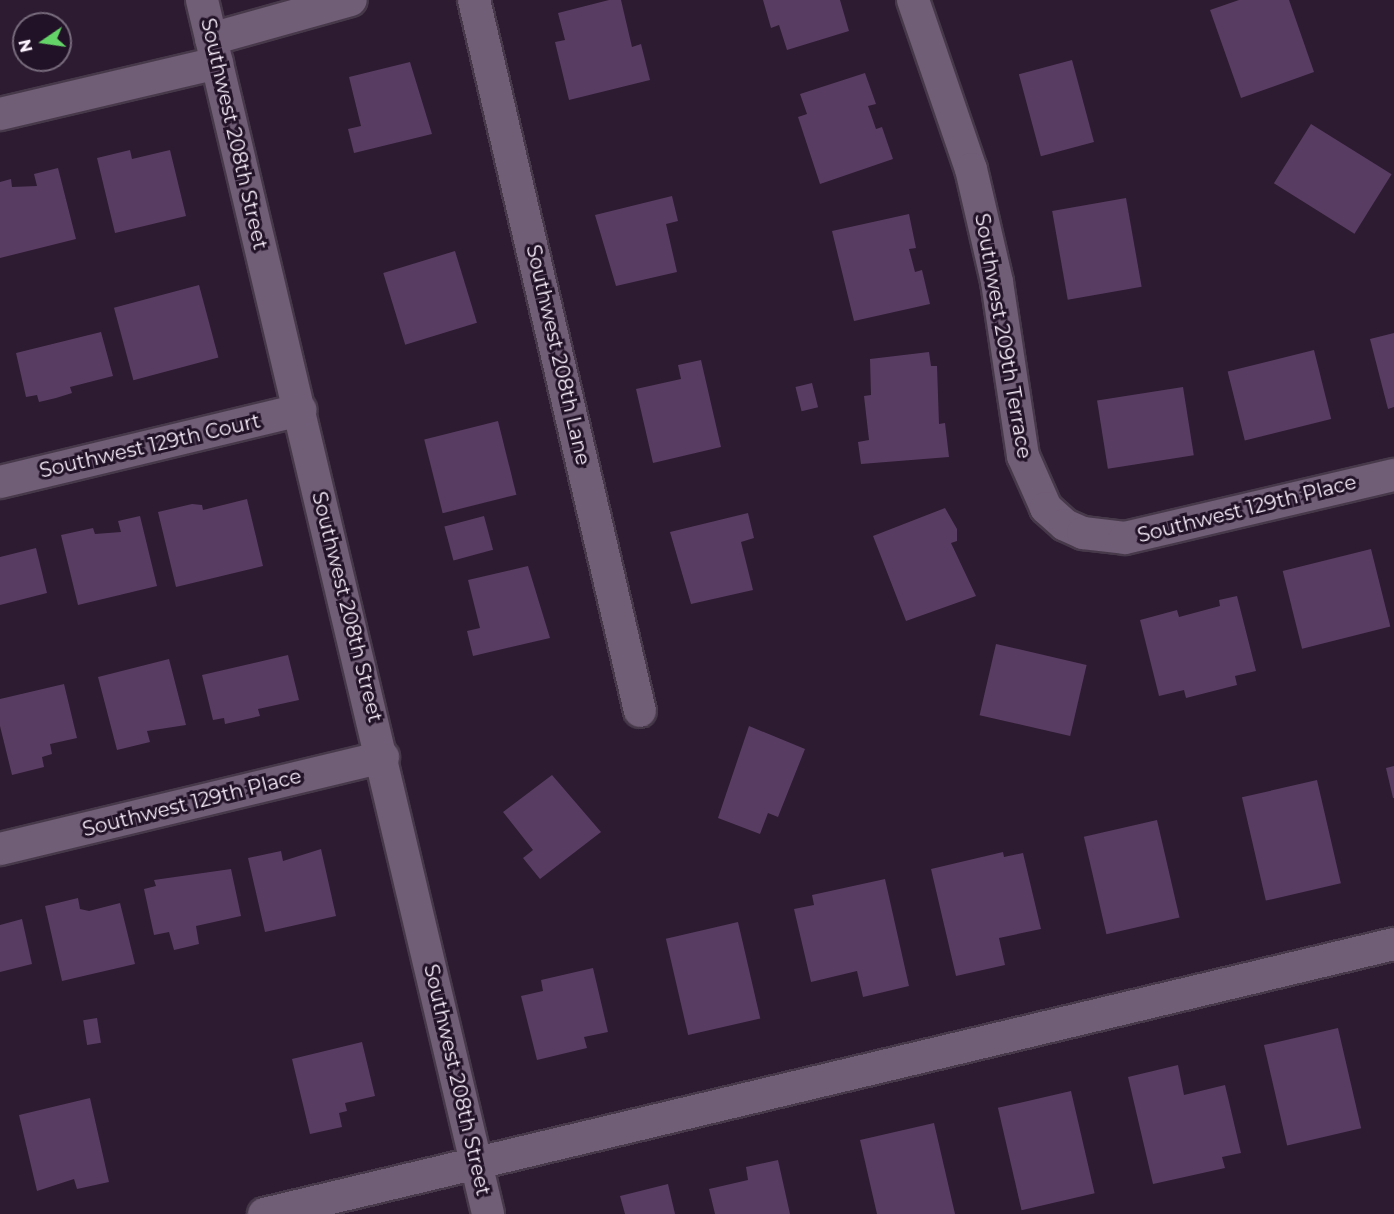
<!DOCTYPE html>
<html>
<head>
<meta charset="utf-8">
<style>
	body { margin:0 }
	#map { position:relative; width:1394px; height:1214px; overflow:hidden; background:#2c1b31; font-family:Montserrat,sans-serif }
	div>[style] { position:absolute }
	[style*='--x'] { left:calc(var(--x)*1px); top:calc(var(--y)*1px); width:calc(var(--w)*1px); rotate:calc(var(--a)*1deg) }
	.building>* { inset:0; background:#593c62; transform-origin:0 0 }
	.roads { filter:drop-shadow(2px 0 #47394a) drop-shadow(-2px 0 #47394a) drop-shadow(0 2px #47394a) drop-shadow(0 -2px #47394a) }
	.minor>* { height:32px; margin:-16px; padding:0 16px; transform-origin:16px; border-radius:16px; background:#705d76 }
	span { translate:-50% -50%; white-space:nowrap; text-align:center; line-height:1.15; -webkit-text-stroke:6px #221227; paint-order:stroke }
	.street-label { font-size:20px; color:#faf1fd }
	.north { position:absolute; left:12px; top:12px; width:60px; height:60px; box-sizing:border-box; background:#221227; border:2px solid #786b7d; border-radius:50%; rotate:257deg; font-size:16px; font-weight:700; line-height:24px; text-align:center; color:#faf1fd }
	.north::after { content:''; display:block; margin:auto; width:21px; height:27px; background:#64d468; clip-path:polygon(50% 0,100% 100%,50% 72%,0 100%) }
</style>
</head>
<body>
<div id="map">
	<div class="building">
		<i style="clip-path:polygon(609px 0,621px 0,632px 47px,641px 44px,650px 80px,569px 100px,555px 42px,565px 40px,558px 13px)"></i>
		<i style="clip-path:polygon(763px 0,840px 0,849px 31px,787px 50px,779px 25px,771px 28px)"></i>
		<i style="clip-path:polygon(1239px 0,1289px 0,1314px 72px,1241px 98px,1210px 10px)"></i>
		<i style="left:1072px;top:60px;width:85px;height:55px;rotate:75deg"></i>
		<i style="clip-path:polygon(410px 62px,432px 134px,354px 153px,348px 129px,361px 126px,349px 77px)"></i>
		<i style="clip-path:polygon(865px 73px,876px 104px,868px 106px,876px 129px,882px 127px,893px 159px,820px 184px,798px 117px,807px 114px,800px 94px)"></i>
		<i style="left:1311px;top:124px;width:95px;height:70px;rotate:32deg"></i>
		<i style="clip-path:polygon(130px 150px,132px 159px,170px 150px,186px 216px,115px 233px,97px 158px)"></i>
		<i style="clip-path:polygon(58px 168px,76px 239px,0 258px,0 182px,11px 179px,12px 187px,37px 186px,34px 174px)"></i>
		<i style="clip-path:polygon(672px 196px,678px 221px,666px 224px,677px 272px,616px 286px,595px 215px)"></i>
		<i style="left:1126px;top:198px;width:90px;height:75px;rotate:80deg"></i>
		<i style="clip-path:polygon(909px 214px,916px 248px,909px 249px,915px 272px,922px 270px,930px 304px,854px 321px,832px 231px)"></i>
		<i style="left:455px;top:251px;width:75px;height:75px;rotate:73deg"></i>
		<i style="left:199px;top:285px;width:75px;height:88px;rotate:75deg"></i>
		<i style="clip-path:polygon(101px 332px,113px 376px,70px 387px,72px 393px,56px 398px,39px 402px,37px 395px,26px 397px,16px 353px)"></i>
		<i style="clip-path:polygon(1394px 333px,1394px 407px,1388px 409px,1370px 339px)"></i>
		<i style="left:1314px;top:350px;width:71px;height:89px;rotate:76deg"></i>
		<i style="clip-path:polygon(929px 352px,931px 366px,937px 366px,939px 424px,945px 423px,949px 457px,861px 464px,858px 442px,869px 440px,864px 396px,871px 395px,870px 359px)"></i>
		<i style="clip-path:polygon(701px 360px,721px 447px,653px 463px,636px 389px,681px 379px,678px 365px)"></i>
		<i style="left:812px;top:383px;width:25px;height:17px;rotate:76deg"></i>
		<i style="left:1183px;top:387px;width:69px;height:87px;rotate:81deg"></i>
		<i style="left:498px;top:421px;width:76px;height:76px;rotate:76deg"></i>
		<i style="clip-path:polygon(247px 499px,263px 566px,176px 587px,158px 512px,192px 504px,202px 505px,203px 510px)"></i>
		<i style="clip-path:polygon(945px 508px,957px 529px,957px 541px,951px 543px,976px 596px,906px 621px,873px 536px)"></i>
		<i style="clip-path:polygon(748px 513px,754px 538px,741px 542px,753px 590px,691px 604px,670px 532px)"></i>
		<i style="clip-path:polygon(140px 516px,157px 586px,78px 605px,61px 535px,93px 528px,95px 534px,121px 532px,118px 521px)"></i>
		<i style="left:484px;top:516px;width:35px;height:41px;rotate:75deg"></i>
		<i style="clip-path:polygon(36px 548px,47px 593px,0 605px,0 557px)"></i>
		<i style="left:1371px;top:549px;width:80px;height:91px;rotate:76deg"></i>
		<i style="clip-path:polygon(528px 566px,550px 638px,473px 656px,467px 631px,480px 628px,468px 580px)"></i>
		<i style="clip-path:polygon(1237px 596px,1256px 671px,1235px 676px,1237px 685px,1186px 698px,1184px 690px,1159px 696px,1140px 620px,1177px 610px,1179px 617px,1220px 606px,1219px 600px)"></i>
		<i style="left:996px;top:644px;width:93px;height:73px;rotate:13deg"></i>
		<i style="clip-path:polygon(288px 655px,299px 700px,258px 709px,260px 716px,225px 724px,224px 718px,213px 720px,202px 675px)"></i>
		<i style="clip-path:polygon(169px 659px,186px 725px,147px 731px,150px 742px,117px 750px,98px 677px)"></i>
		<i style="clip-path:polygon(64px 684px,77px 738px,50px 744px,52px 754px,42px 757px,44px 767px,12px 775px,0 726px,0 699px)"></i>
		<i style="clip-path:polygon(749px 726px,805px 749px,778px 817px,768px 813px,760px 834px,718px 818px)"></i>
		<i style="clip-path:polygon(1394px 766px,1394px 798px,1393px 798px,1386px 768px)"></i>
		<i style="clip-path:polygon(552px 775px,601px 832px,540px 879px,523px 858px,533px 850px,503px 812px)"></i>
		<i style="left:1317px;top:780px;width:106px;height:77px;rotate:77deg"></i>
		<i style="left:1157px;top:820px;width:100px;height:75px;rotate:77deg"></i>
		<i style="clip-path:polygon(321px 849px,336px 916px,265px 932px,248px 858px,281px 851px,283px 861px)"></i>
		<i style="clip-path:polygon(1003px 852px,1004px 857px,1023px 853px,1041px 929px,999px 938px,1005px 965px,956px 976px,931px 869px)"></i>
		<i style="clip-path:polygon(231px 869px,241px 916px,196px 926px,199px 944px,187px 947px,174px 950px,169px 932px,154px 935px,144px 889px,156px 886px,154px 880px)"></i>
		<i style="clip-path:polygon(885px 879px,909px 986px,863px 997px,857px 971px,811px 982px,794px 909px,814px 905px,812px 895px)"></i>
		<i style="clip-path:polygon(78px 898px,80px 909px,89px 911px,120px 903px,135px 964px,62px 981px,45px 906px)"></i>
		<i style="clip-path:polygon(22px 919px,32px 964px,0 972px,0 925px)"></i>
		<i style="left:738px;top:922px;width:99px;height:74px;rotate:77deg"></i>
		<i style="clip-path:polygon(593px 968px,608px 1032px,584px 1037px,587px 1048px,537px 1060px,521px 996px,543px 991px,541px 980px)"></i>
		<i style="left:97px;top:1018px;width:25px;height:14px;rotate:81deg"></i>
		<i style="left:1338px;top:1028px;width:103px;height:76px;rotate:77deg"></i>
		<i style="clip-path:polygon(362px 1042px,375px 1096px,345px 1103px,347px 1111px,339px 1113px,342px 1127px,310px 1134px,292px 1059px)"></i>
		<i style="clip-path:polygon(1178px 1065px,1184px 1095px,1225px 1085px,1241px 1153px,1222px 1157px,1225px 1168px,1153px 1184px,1128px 1077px)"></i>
		<i style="left:1071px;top:1091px;width:105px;height:75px;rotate:77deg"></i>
		<i style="clip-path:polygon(90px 1098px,109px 1182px,77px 1189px,74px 1179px,37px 1191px,19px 1115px)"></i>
		<i style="clip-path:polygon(934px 1123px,955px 1214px,877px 1214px,860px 1140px)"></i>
		<i style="clip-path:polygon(778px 1160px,790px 1214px,715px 1214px,709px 1189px,748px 1180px,746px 1167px)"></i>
		<i style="clip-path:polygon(668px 1184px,675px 1214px,625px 1214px,620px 1196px)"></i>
	</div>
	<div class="roads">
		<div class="minor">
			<i style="--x:202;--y:0;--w:1247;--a:76.74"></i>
			<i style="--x:474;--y:0;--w:730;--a:76.86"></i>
			<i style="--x:913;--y:0;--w:179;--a:71.1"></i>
			<i style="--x:971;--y:169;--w:116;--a:77"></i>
			<i style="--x:997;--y:282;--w:176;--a:81.5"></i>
			<i style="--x:1023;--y:456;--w:57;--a:66.1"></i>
			<i style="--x:1046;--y:508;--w:25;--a:42"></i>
			<i style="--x:1065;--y:525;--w:20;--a:24"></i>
			<i style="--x:1083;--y:533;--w:42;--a:6.8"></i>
			<i style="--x:1125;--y:538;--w:276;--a:-13.2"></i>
			<i style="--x:211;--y:39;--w:145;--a:-15.6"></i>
			<i style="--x:0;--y:114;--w:223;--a:-13.2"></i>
			<i style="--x:0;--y:482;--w:309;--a:-13.5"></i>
			<i style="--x:0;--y:849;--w:394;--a:-13.5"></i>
			<i style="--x:264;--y:1214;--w:1162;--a:-13.44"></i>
		</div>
	</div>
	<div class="street-label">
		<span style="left:234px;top:134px;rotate:77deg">Southwest 208th Street</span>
		<span style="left:1003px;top:336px;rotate:80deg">Southwest 209th Terrace</span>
		<span style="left:558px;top:355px;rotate:77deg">Southwest 208th Lane</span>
		<span style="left:150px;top:446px;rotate:-13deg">Southwest 129th Court</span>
		<span style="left:1247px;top:509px;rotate:-14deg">Southwest 129th Place</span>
		<span style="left:347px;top:607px;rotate:76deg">Southwest 208th Street</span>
		<span style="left:192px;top:803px;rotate:-14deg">Southwest 129th Place</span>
		<span style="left:457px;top:1080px;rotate:77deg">Southwest 208th Street</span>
	</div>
	<div class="north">N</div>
</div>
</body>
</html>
